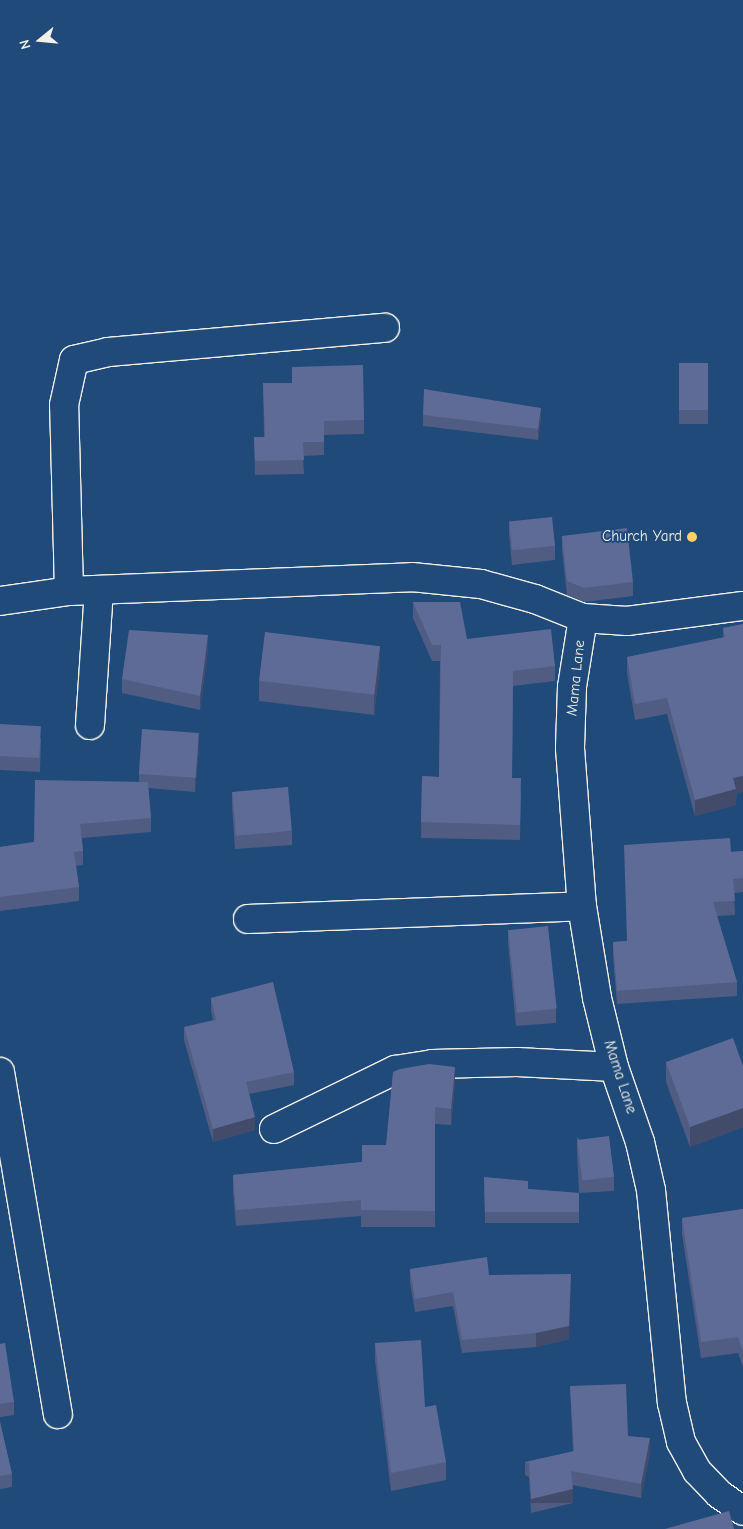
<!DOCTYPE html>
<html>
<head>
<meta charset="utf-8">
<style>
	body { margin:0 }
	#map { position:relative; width:743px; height:1529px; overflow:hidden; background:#1f4a7a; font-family:"Comic Neue",sans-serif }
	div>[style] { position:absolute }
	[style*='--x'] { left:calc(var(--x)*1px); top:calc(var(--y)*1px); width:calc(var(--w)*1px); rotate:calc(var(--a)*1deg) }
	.roads { filter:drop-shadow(1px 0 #f4f1e8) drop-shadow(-1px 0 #f4f1e8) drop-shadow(0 1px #f4f1e8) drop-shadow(0 -1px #f4f1e8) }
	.minor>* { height:28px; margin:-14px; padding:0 14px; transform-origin:14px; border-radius:14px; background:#1f4a7a }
	.wall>* { inset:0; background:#515c82; transform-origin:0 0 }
	.shaded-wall>* { inset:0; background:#424b6a; transform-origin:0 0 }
	.building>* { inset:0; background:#5e6b97; transform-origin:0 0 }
	.dots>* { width:14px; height:14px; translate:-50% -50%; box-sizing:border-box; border:2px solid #1f4a7a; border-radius:50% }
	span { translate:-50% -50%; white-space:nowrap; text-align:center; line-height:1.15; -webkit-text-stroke:4px #1f4a7a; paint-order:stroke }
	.poi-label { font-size:15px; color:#f4f1e8 }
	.right { translate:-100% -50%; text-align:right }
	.street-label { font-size:15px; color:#f4f1e8 }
	.north { position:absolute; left:15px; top:15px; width:50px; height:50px; -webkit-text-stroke:4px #1f4a7a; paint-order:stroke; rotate:253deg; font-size:14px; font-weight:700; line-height:20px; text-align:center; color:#f4f1e8 }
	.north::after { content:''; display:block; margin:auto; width:18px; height:22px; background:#f4f1e8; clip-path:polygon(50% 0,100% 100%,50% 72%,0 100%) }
</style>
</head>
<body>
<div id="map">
	<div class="roads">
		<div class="minor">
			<i style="--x:69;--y:591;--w:186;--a:-91.5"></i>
			<i style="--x:64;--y:405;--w:46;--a:-77.5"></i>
			<i style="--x:74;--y:360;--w:35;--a:-13"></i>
			<i style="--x:108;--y:352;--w:278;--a:-5"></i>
			<i style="--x:0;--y:601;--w:70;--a:-8.2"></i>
			<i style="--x:69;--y:591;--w:343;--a:-2.3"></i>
			<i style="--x:412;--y:577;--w:69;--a:5.8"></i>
			<i style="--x:481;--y:584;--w:56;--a:15.5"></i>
			<i style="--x:535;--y:599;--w:52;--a:21.6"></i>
			<i style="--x:583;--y:618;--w:44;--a:3.9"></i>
			<i style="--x:627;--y:621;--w:117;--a:-7.4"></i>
			<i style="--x:583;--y:618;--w:70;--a:99.1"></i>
			<i style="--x:572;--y:687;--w:61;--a:91.9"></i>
			<i style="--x:570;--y:748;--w:158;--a:85.7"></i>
			<i style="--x:582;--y:906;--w:93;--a:80.7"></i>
			<i style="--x:597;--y:998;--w:71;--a:76.2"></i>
			<i style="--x:614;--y:1067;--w:79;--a:70.9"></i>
			<i style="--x:640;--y:1142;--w:49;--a:77.1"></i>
			<i style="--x:651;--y:1190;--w:214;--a:84.4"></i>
			<i style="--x:672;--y:1403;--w:40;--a:77"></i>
			<i style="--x:681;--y:1442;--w:33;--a:61"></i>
			<i style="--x:697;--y:1471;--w:32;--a:46"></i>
			<i style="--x:719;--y:1494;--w:29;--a:35"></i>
			<i style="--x:90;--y:725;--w:135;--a:-86.2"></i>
			<i style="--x:248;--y:919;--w:334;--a:-2.2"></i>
			<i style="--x:0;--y:1072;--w:347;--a:80.4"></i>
			<i style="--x:274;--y:1129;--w:135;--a:-26"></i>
			<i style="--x:395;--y:1070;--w:37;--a:-9"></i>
			<i style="--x:432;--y:1064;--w:85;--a:-1.3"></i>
			<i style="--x:517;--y:1062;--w:97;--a:3"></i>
		</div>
	</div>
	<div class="wall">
		<i style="left:679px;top:363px;width:29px;height:61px"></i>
		<i style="clip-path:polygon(263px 383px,364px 420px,364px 434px,324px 435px,324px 455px,303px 456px,304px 474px,255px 475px,254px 437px,264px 437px)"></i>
		<i style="clip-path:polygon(423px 415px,541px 419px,538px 440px,423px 426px)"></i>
		<i style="clip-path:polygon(509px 521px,555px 546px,555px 560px,512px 565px,509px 535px)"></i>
		<i style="clip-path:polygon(562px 536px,633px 582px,633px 596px,584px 602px,567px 595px,562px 550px)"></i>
		<i style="clip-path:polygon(413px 602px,467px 639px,555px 666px,555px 681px,513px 686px,512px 778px,521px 794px,520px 840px,421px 838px,422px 776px,439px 777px,440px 661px,432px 661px,413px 618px)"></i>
		<i style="clip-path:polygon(743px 624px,736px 805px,695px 816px,667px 714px,635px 720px,627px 673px,627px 657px,723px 638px,723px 628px)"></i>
		<i style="clip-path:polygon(208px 649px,200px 710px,122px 693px,122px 679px)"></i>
		<i style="clip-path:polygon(380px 666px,374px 715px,259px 701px,259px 681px)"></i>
		<i style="clip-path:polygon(0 724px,41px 739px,40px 772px,0 770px)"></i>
		<i style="clip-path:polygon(199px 747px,195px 792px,148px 788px,151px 818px,151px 832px,82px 838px,83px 851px,83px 865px,76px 866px,79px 887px,79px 901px,0 911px,0 847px,34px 842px,139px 782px,139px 774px)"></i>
		<i style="clip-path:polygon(232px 792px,292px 831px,292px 845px,235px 849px,232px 805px)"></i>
		<i style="clip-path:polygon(743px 851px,743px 892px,734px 893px,735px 915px,717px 916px,737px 982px,737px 996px,617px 1004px,613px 956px,613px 942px,626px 941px,731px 852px)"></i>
		<i style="clip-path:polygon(508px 929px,556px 1009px,556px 1023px,516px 1026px,508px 943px)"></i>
		<i style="clip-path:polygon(211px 998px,294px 1072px,294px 1085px,249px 1094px,255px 1130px,213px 1142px,184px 1040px,184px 1027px,213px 1020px,211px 1011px)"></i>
		<i style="clip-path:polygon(666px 1062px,743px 1066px,743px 1127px,690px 1147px,666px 1082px)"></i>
		<i style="clip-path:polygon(455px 1083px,451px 1125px,435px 1124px,435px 1227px,361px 1227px,361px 1216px,236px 1226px,233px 1192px,233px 1175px,362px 1162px,386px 1145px)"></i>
		<i style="clip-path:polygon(577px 1137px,614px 1177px,614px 1191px,579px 1193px,579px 1223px,485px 1223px,484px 1177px,528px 1189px,579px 1193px,577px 1151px)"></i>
		<i style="clip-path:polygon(743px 1209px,743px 1367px,738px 1353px,701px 1358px,682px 1234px,682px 1218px)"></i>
		<i style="clip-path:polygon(410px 1269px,489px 1275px,569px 1339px,536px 1347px,462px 1353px,453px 1306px,415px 1312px,410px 1282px)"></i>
		<i style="clip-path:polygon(375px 1343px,425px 1407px,446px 1462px,446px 1480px,391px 1491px,375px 1361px)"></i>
		<i style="clip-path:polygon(0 1344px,14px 1402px,14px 1415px,0 1417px)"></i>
		<i style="clip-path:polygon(570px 1386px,628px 1436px,650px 1452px,641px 1498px,572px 1485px,573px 1503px,531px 1513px,529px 1477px,525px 1475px,525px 1462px,573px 1452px)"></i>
		<i style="clip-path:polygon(0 1422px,12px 1474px,12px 1487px,0 1489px)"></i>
	</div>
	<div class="shaded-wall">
		<i style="clip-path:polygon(541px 408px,541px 419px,538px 440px,538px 429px)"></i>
		<i style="clip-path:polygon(208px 635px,208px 649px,200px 710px,200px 696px)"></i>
		<i style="clip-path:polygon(380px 647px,380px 666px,374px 715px,374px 696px)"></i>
		<i style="clip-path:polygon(199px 733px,199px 747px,195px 792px,195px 778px)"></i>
		<i style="clip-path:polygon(743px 776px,743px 792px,736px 794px,736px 805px,695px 816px,695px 800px,733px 778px)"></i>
		<i style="clip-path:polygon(455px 1067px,455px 1083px,451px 1125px,451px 1109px)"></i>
		<i style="clip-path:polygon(743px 1108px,743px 1127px,690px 1147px,690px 1127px)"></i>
		<i style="clip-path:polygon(255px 1117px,255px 1130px,213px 1142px,213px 1129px)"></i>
		<i style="clip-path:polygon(571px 1287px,569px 1339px,536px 1347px,536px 1333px)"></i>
		<i style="clip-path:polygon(650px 1438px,650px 1452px,641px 1498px,641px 1484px)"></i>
		<i style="left:573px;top:1489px;width:14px;height:43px;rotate:90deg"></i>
	</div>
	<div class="building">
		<i style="left:679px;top:363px;width:29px;height:47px"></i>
		<i style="clip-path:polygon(363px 365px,364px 420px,324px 421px,324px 442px,303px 442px,304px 460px,255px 461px,254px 437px,265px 437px,263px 383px,292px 383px,292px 367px)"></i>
		<i style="clip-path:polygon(424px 389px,541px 408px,538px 429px,423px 415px)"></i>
		<i style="left:552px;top:517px;width:29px;height:43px;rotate:84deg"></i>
		<i style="clip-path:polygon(627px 528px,633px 582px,584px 588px,567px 581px,562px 536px)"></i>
		<i style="clip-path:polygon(413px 602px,460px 602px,467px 639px,551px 629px,555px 666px,513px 671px,512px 778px,521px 778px,520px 825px,421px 822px,422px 776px,439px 777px,441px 645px,432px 645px)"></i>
		<i style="clip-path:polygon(743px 624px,743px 776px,733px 778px,736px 789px,695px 800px,667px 698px,635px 704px,627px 657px,725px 637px,723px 628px)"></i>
		<i style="clip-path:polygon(129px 630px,208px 635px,200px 696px,122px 679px)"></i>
		<i style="left:265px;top:632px;width:116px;height:49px;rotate:7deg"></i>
		<i style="left:0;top:724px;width:41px;height:32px;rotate:3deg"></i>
		<i style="left:142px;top:729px;width:57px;height:45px;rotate:4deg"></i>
		<i style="clip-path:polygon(35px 780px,148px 782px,151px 818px,80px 824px,83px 851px,74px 852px,79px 887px,0 897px,0 847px,34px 842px)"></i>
		<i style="left:288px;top:787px;width:44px;height:56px;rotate:85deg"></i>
		<i style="clip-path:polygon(730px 838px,731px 852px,743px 851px,743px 878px,733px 879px,735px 901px,713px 902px,737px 982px,617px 991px,613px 942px,627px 941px,624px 845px)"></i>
		<i style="left:548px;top:926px;width:83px;height:40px;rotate:84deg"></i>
		<i style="clip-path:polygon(273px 982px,294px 1072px,246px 1082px,255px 1117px,213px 1129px,184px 1027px,216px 1020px,211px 998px)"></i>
		<i style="clip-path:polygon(733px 1038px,743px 1066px,743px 1108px,690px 1127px,666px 1062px)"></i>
		<i style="clip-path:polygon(429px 1064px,455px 1067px,451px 1109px,435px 1107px,435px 1211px,361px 1210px,361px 1200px,236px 1210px,233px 1175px,362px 1162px,362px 1145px,386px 1145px,393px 1072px,400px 1069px)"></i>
		<i style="left:609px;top:1136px;width:41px;height:32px;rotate:83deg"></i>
		<i style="clip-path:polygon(484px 1177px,528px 1181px,528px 1189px,579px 1193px,579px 1212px,485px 1212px)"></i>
		<i style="clip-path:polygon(743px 1209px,743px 1352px,738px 1337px,701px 1342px,682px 1218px)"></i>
		<i style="clip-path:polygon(487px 1257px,489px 1275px,571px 1274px,569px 1326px,536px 1333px,462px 1340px,453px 1292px,415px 1299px,410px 1269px)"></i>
		<i style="clip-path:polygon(421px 1340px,425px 1407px,436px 1405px,446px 1462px,391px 1473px,375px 1343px)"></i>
		<i style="clip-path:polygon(5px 1343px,14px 1402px,0 1404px,0 1344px)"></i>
		<i style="clip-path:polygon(626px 1384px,628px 1436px,650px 1438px,641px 1484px,571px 1471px,573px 1489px,531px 1499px,529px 1463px,525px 1462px,574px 1451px,570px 1386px)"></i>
		<i style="clip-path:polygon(0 1422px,12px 1474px,0 1476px)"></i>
		<i style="clip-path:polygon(729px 1511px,734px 1529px,665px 1529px)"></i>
	</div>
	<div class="dots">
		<i style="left:692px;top:537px;background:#ffd166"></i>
	</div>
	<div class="poi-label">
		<span class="right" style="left:682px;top:537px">Church Yard</span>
	</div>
	<div class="street-label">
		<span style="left:576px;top:678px;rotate:-84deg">Mama Lane</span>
		<span style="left:620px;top:1077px;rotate:72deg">Mama Lane</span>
	</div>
	<div class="north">N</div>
</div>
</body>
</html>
